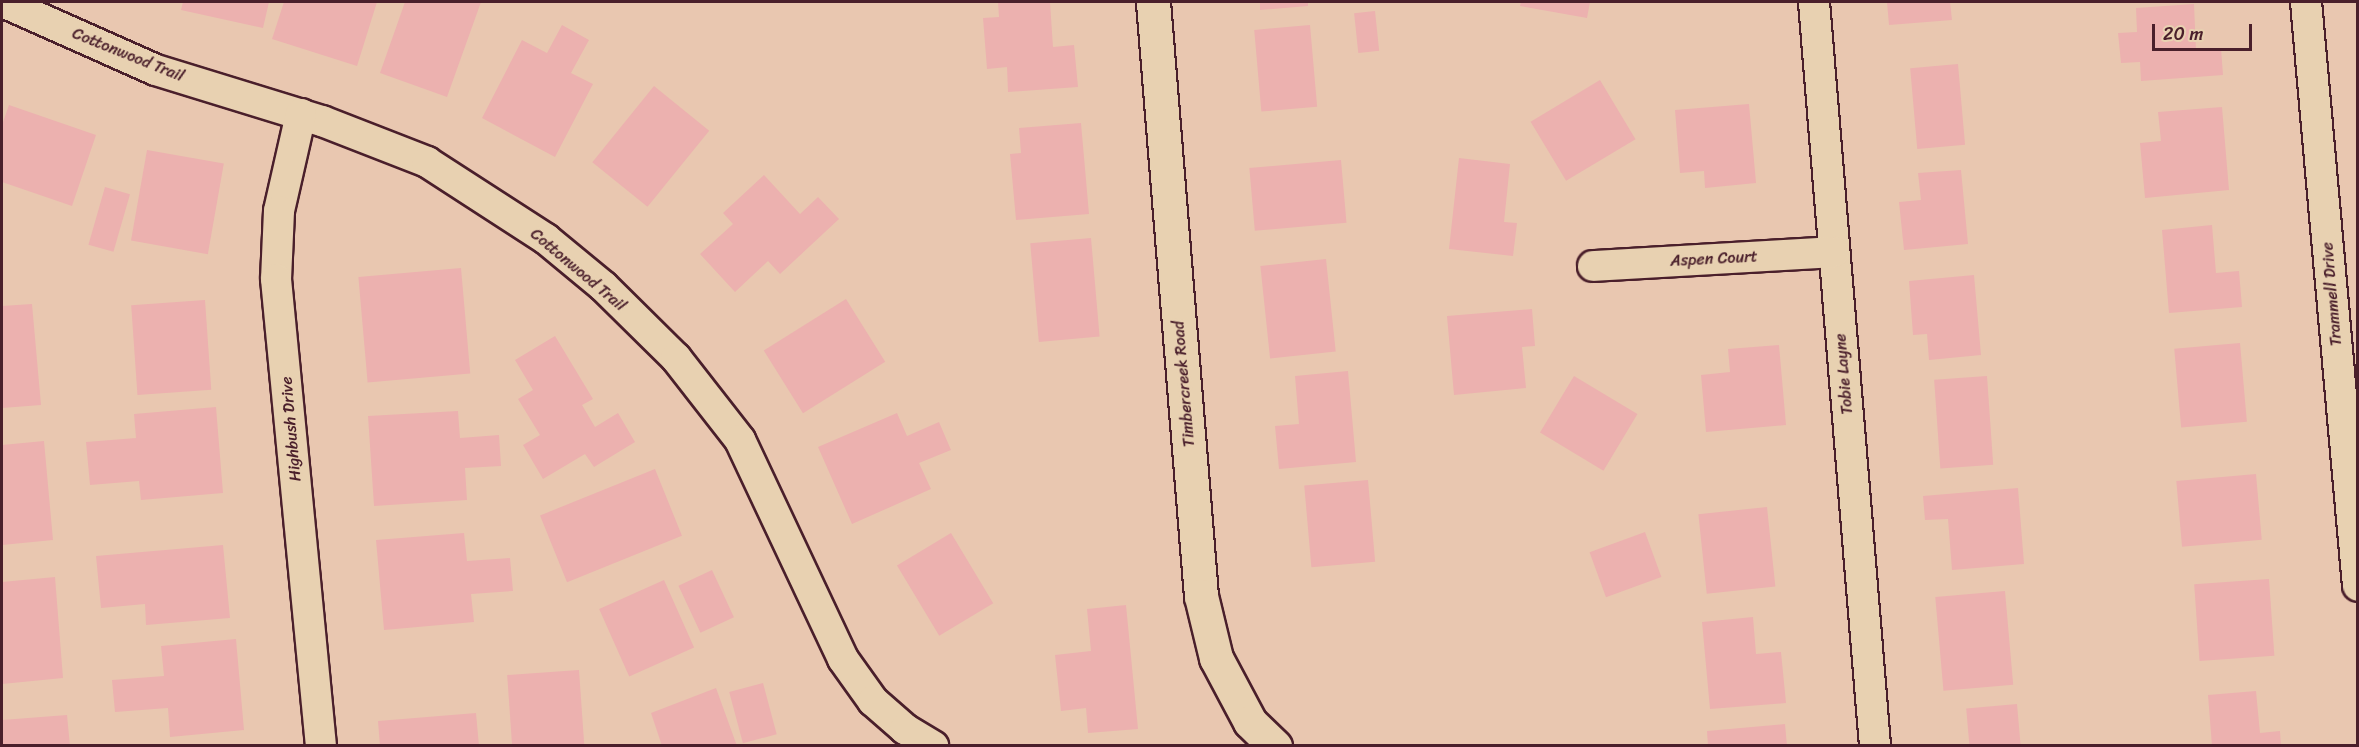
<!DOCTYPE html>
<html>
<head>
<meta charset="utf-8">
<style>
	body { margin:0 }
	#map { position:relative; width:2359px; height:747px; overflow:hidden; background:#e9c7b0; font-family:Sriracha,sans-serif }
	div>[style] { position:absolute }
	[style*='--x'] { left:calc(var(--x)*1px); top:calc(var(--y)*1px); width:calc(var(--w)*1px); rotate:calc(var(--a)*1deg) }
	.building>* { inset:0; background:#ecb1af; transform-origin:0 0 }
	.roads { filter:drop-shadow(2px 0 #4a1f2b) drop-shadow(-2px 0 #4a1f2b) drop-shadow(0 2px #4a1f2b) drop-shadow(0 -2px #4a1f2b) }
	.minor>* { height:30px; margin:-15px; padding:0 15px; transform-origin:15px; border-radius:15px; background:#e8d1b1 }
	.tertiary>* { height:33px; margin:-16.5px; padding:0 16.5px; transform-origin:16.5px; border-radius:16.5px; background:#e8d1b1 }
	span { translate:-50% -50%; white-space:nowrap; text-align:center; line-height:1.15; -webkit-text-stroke:4.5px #e8d1b1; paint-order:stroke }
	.street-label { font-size:16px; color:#4a1f2b }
	.frame { position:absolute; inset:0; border:3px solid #4a1f2b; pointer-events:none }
	.scale { position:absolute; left:2152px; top:24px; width:100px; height:27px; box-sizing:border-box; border:3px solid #4a1f2b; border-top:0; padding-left:8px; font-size:18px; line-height:21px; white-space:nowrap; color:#4a1f2b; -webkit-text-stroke:4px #e8d1b1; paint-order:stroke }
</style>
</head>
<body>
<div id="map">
	<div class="building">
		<i style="clip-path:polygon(183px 2px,269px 2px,263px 28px,181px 10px)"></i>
		<i style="clip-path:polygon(284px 2px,377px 2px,357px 66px,272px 39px)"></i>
		<i style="clip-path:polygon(405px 2px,481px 2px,447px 97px,380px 73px)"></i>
		<i style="clip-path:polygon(998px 2px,1050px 2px,1053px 47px,1074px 45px,1078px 87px,1008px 92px,1007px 67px,987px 69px,983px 18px,999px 17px)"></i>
		<i style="clip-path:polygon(1260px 2px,1308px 2px,1308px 6px,1260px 10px)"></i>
		<i style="clip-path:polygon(1521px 2px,1590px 2px,1587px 18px,1520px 6px)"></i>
		<i style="clip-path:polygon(1887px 2px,1950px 2px,1952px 20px,1889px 25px)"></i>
		<i style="clip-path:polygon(2194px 4px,2196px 50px,2221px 48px,2223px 75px,2141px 81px,2140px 62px,2121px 63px,2118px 33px,2137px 32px,2136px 8px)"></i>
		<i style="left:1375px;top:11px;width:40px;height:21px;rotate:84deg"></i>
		<i style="clip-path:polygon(562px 25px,589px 40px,571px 73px,593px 84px,555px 157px,482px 118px,522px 40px,547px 53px)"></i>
		<i style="left:1310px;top:25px;width:82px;height:56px;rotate:85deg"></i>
		<i style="left:1958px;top:64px;width:81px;height:48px;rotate:85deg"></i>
		<i style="left:1600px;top:80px;width:69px;height:81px;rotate:59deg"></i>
		<i style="left:654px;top:86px;width:71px;height:98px;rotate:39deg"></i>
		<i style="clip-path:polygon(1749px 104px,1756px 183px,1705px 188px,1704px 171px,1680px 173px,1675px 110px)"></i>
		<i style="clip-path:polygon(9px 105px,96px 135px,72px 206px,2px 182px,2px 125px)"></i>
		<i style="clip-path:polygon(2222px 107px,2229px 190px,2145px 198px,2140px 143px,2161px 141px,2158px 112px)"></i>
		<i style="clip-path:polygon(1081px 123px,1089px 214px,1016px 220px,1010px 154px,1021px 153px,1019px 128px)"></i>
		<i style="left:147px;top:150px;width:78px;height:92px;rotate:10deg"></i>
		<i style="clip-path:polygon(1459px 158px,1510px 164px,1504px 222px,1517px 223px,1513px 256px,1449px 249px)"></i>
		<i style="left:1341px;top:160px;width:63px;height:92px;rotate:85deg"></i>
		<i style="clip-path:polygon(1961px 170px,1968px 244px,1904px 250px,1899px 202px,1921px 200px,1918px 173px)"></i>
		<i style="clip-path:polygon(764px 175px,800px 214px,818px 197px,839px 219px,780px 274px,768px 261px,735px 292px,700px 254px,733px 224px,723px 213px)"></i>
		<i style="left:105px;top:187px;width:26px;height:60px;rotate:16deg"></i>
		<i style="clip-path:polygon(2212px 225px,2216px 273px,2239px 271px,2242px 307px,2169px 313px,2162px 230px)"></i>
		<i style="left:1091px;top:238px;width:99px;height:61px;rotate:85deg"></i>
		<i style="left:1326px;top:259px;width:93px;height:66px;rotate:84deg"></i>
		<i style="left:461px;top:268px;width:106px;height:103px;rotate:85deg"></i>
		<i style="clip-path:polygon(1974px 275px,1981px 355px,1929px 360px,1927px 334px,1913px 335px,1909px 281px)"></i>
		<i style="left:846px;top:299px;width:74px;height:97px;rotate:58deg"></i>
		<i style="left:205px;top:300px;width:90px;height:74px;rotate:86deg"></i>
		<i style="clip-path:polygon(32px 304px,41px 405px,2px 408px,2px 306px)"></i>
		<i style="clip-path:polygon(1532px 309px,1535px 346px,1522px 347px,1526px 388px,1454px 395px,1447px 316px)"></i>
		<i style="clip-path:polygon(555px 336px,593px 399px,582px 405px,595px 427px,618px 413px,635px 442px,594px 467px,585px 454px,543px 479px,523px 445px,540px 435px,518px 399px,533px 390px,515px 360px)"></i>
		<i style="left:2240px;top:343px;width:79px;height:66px;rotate:85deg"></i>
		<i style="clip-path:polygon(1779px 345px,1786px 425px,1706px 432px,1701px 375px,1730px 372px,1728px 349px)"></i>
		<i style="clip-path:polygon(1348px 371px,1356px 462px,1279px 469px,1275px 426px,1299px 424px,1295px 376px)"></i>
		<i style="left:1574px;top:376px;width:74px;height:66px;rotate:31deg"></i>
		<i style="left:1987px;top:376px;width:89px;height:53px;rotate:86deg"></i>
		<i style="clip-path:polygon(216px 407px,223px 493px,141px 500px,139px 481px,90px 485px,86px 442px,136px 438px,134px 414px)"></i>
		<i style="clip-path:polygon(458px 411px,460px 438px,499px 435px,501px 466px,465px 468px,467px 500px,374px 506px,368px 416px)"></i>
		<i style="clip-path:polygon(897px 413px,907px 436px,939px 422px,951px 450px,919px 463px,931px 489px,852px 524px,818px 447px)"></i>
		<i style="clip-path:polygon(44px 441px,53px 540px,2px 545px,2px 445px)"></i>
		<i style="left:655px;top:469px;width:72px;height:124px;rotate:68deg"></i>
		<i style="left:2256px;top:474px;width:66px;height:80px;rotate:85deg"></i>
		<i style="left:1368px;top:480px;width:82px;height:64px;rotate:85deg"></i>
		<i style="clip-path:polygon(2018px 488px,2024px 564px,1952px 570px,1948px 519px,1925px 520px,1923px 496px)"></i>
		<i style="left:1767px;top:507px;width:80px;height:69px;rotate:84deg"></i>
		<i style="left:1645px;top:532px;width:48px;height:59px;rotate:70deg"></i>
		<i style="clip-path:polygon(464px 533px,467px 561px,510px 558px,513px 591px,471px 594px,474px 622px,384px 630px,376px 540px)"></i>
		<i style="left:951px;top:533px;width:82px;height:63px;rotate:59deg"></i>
		<i style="clip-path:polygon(223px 545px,230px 618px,146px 625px,145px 604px,101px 608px,96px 556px)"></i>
		<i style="left:712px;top:570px;width:52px;height:37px;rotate:65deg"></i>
		<i style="clip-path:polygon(55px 577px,63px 678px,2px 684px,2px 582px)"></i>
		<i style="left:2269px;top:579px;width:77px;height:75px;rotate:86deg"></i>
		<i style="left:664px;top:580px;width:74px;height:71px;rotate:66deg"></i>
		<i style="left:2005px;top:591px;width:94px;height:70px;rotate:85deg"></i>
		<i style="clip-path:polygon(1126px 605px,1138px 729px,1088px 733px,1086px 708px,1061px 711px,1055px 655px,1091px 651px,1087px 609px)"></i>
		<i style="clip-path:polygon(1753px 617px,1756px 654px,1781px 652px,1786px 703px,1710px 709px,1702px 622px)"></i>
		<i style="clip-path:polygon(236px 639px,244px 730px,170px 737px,168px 708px,115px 712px,112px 680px,164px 676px,161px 646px)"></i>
		<i style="left:579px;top:670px;width:76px;height:72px;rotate:86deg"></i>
		<i style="left:763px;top:683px;width:53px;height:35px;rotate:75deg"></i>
		<i style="clip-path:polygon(716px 688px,737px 746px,662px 746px,651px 713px)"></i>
		<i style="clip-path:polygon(2256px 691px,2260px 733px,2280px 731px,2281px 746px,2212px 746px,2208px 695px)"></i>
		<i style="left:2017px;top:704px;width:42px;height:51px;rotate:85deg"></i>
		<i style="clip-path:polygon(476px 713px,479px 746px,380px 746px,378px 721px)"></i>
		<i style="clip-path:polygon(67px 715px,70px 746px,2px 746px,2px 720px)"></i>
		<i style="clip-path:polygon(1785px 724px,1787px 746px,1708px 746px,1707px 731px)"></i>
	</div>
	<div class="roads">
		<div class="minor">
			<i style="--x:3;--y:2;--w:167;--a:24"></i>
			<i style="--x:156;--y:70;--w:174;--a:17.1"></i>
			<i style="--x:322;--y:121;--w:113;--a:21.3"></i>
			<i style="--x:427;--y:162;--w:142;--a:32.9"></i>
			<i style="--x:546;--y:239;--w:74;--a:39.5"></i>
			<i style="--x:603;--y:286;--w:103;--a:44.6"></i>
			<i style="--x:676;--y:358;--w:104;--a:52"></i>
			<i style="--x:740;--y:440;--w:242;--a:64.8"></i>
			<i style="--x:843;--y:659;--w:52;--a:54.5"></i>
			<i style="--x:873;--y:701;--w:43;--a:41.2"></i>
			<i style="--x:905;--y:729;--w:33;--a:31"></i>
			<i style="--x:1814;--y:2;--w:746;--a:85.31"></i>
			<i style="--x:2306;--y:2;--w:586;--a:84.91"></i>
			<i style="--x:301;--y:114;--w:99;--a:102.8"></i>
			<i style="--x:279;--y:211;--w:68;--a:92.5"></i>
			<i style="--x:276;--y:279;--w:469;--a:84.5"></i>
			<i style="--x:1593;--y:266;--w:241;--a:-3.3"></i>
		</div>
		<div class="tertiary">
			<i style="--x:1153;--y:2;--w:596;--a:85.38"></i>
			<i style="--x:1201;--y:596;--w:64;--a:76.4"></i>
			<i style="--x:1216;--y:658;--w:72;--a:62"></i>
			<i style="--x:1250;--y:722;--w:35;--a:44"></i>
		</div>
	</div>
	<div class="street-label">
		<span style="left:128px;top:55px;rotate:22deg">Cottonwood Trail</span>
		<span style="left:1714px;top:259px;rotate:-3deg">Aspen Court</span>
		<span style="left:578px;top:270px;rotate:40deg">Cottonwood Trail</span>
		<span style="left:2332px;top:294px;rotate:-95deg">Trammell Drive</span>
		<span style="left:1844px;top:374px;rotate:-95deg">Tobie Layne</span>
		<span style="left:1184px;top:384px;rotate:-95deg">Timbercreek Road</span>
		<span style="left:291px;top:429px;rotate:-95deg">Highbush Drive</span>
	</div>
	<div class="frame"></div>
	<div class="scale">20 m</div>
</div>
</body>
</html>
